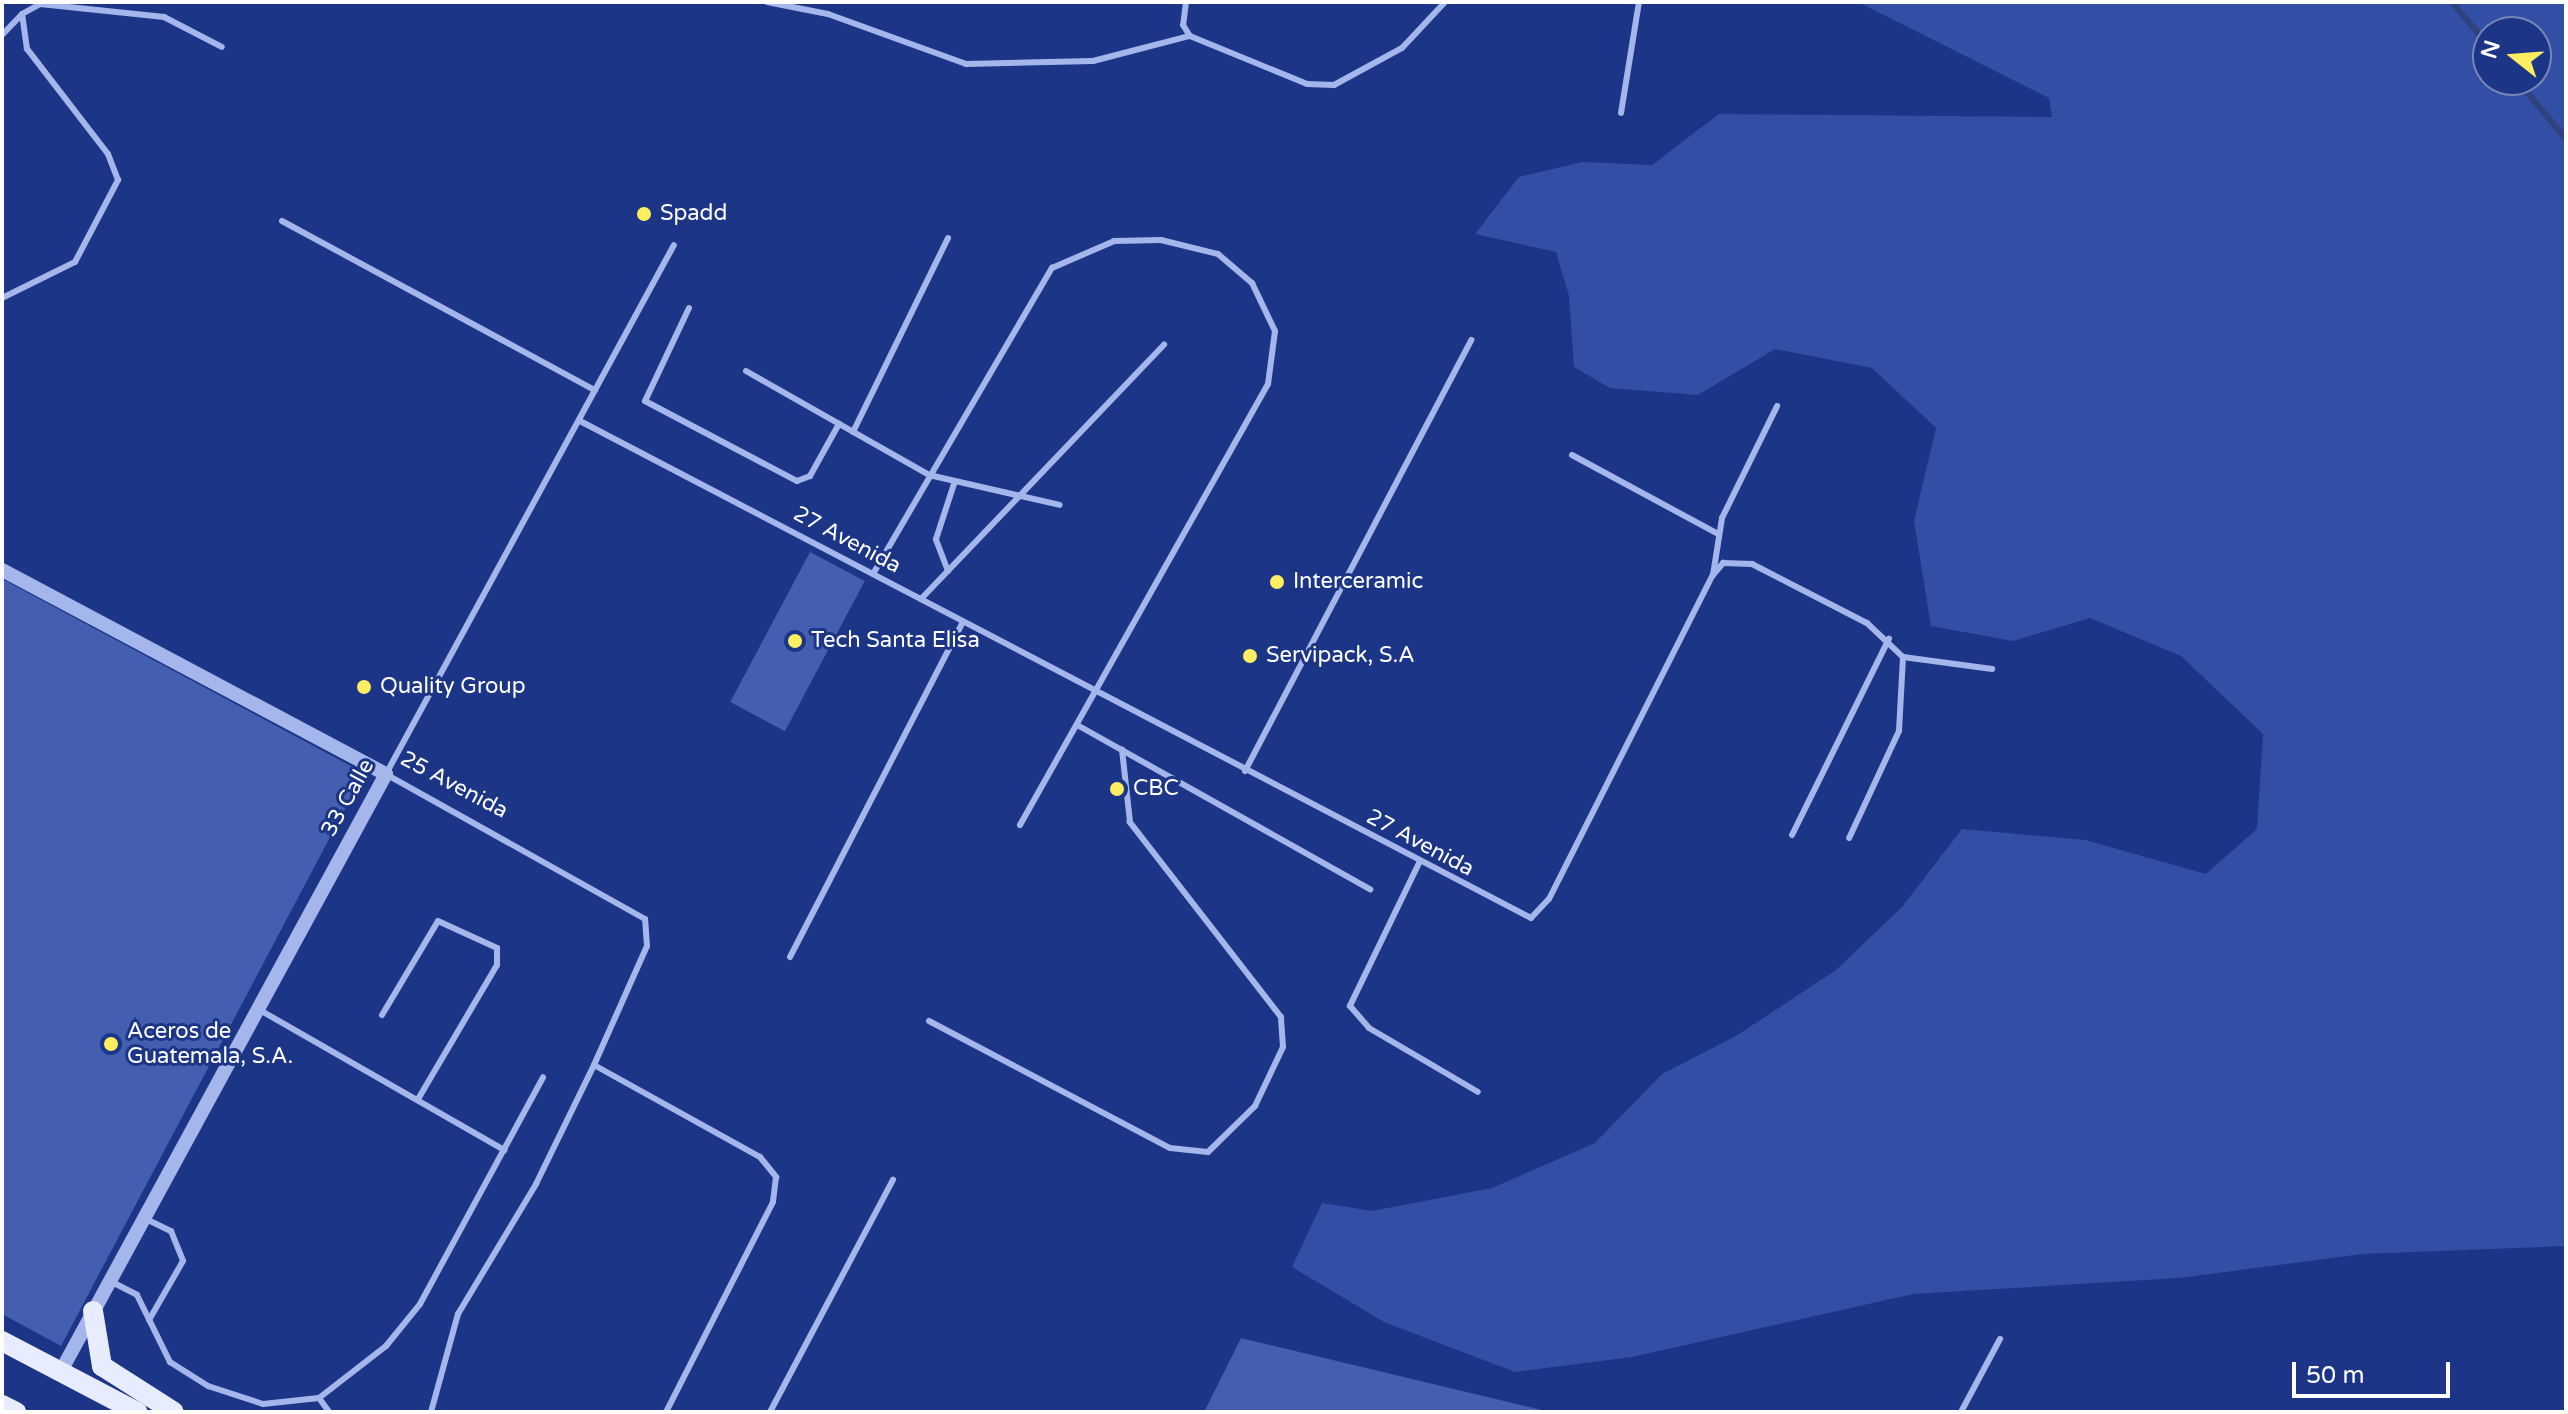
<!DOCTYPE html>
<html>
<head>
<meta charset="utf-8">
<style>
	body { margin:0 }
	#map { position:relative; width:2568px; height:1414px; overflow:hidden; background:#1c3586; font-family:"Varela Round",sans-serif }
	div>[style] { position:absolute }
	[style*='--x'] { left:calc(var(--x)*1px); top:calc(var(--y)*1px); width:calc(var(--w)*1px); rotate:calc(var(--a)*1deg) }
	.green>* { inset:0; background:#324fa5 }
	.stream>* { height:6px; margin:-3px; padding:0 3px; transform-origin:3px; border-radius:3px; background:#2f417e }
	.building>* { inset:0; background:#445faf; transform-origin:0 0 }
	.service>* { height:6px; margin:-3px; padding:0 3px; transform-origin:3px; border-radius:3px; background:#a4b6eb }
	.tertiary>* { height:14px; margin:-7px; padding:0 7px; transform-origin:7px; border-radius:7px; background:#a4b6eb }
	.primary>* { height:20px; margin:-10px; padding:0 10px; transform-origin:10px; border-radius:10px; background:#e8ecff }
	.dots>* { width:22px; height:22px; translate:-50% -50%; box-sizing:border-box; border:4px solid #1c3586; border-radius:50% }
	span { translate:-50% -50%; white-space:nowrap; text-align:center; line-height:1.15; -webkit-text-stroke:6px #1c3586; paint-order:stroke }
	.poi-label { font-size:22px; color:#fff }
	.left { translate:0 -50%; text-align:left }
	.street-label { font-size:22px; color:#fff }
	.frame { position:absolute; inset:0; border:4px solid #fff; pointer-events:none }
	.north { position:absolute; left:2472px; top:16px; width:80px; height:80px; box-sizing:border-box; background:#1c3586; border:2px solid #7786b6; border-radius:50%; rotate:287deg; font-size:22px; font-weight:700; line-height:32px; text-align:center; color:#fff }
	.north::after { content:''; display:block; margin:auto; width:28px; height:36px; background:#fcee61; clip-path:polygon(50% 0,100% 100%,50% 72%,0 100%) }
	.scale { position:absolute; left:2292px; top:1362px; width:158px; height:36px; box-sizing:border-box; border:4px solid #fff; border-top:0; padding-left:10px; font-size:24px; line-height:28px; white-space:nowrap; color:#fff; -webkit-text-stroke:6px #1c3586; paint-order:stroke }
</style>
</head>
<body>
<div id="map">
	<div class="green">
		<i style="clip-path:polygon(evenodd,1858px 2px,2566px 2px,2566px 1246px,2362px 1254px,2179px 1278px,1913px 1294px,1632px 1357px,1515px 1372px,1384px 1322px,1292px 1267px,1322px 1203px,1372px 1211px,1492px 1188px,1595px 1143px,1662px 1074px,1736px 1036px,1836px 970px,1902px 907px,1962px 829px,2085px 840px,2206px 874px,2257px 829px,2263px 734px,2181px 656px,2090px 618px,2013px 641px,1931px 626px,1914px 521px,1936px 428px,1872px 368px,1775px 349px,1698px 395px,1610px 388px,1574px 367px,1569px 296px,1556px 252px,1475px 234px,1519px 177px,1583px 162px,1652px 165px,1719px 114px,2052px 117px,2049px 98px,1858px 2px,2488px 32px,2536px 32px,2536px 80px,2488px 80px,2488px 32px)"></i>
	</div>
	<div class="stream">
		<i style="--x:2452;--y:2;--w:56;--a:50.1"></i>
		<i style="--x:2517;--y:80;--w:77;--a:50.3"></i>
	</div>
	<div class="building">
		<i style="left:810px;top:552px;width:62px;height:170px;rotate:28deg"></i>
		<i style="clip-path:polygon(2px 579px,364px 773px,61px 1346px,2px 1314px)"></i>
		<i style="clip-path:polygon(1241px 1338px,1546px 1411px,1545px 1412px,1204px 1412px)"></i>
	</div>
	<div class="service">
		<i style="--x:767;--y:2;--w:62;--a:11.1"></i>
		<i style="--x:828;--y:14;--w:147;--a:19.9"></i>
		<i style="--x:966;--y:64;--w:127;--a:-1.4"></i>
		<i style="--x:1093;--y:61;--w:100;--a:-14.5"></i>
		<i style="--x:1186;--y:2;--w:23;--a:97"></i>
		<i style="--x:1183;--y:25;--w:13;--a:58"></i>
		<i style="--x:1190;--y:36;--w:126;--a:22.3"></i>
		<i style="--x:1307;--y:84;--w:27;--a:2"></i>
		<i style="--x:1334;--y:85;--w:77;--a:-28.6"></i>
		<i style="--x:1402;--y:48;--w:63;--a:-46.9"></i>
		<i style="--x:2;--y:35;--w:29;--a:-46"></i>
		<i style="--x:1621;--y:113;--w:112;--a:-80.8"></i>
		<i style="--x:282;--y:221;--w:356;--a:28.4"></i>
		<i style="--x:2;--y:298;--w:81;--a:-26.3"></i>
		<i style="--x:75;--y:262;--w:93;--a:-62.3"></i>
		<i style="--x:118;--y:180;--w:28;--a:-111"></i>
		<i style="--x:108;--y:154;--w:133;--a:-127.6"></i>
		<i style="--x:27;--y:49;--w:35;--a:-98"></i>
		<i style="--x:22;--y:14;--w:21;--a:-29"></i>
		<i style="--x:40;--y:4;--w:125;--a:6"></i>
		<i style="--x:164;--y:17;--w:65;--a:27.3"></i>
		<i style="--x:689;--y:308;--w:103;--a:115.3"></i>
		<i style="--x:645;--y:401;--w:172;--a:27.8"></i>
		<i style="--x:797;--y:481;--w:14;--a:-21"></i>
		<i style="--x:810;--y:476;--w:60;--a:-60.9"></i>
		<i style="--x:746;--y:371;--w:210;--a:29.6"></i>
		<i style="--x:929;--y:475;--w:134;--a:12.9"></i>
		<i style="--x:580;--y:421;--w:1073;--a:27.59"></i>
		<i style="--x:1531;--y:918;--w:26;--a:-47"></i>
		<i style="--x:1549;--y:899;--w:363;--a:-63.2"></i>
		<i style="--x:1713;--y:575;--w:16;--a:-50"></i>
		<i style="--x:1723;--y:563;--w:29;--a:2"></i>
		<i style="--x:1752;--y:564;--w:129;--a:27.2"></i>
		<i style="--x:1867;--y:623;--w:50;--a:43.4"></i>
		<i style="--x:1903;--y:657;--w:74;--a:93.1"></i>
		<i style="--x:1899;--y:731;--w:118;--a:115"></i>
		<i style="--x:853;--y:432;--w:216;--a:-63.9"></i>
		<i style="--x:1572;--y:455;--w:166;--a:28.4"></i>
		<i style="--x:948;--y:571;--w:34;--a:-111"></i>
		<i style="--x:936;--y:539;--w:61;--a:-71.9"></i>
		<i style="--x:873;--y:574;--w:355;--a:-59.7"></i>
		<i style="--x:1052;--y:268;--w:68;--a:-23.5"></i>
		<i style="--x:1114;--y:241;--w:47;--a:-1.2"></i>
		<i style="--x:1161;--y:240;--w:59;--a:13.8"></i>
		<i style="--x:1218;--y:254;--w:45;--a:40.5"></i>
		<i style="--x:1252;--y:283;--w:53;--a:64.4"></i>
		<i style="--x:1275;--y:331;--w:53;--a:97.5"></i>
		<i style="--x:1268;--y:384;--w:506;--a:119.35"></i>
		<i style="--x:1713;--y:575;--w:58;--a:-81"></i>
		<i style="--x:1722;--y:518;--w:125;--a:-63.8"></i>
		<i style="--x:921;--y:599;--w:352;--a:-46.3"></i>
		<i style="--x:1903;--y:657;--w:90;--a:7.7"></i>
		<i style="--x:1079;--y:726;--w:334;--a:29.3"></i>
		<i style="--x:1245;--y:771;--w:487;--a:-62.3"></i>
		<i style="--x:1792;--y:835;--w:219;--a:-63.7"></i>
		<i style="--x:1419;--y:863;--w:159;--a:115.8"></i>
		<i style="--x:1350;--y:1006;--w:29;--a:49"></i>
		<i style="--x:1369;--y:1028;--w:126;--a:30.4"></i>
		<i style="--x:790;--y:957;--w:377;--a:-62.7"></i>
		<i style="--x:258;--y:1009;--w:284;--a:29.8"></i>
		<i style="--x:382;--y:1015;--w:109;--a:-59.2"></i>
		<i style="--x:438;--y:921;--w:65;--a:24.6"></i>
		<i style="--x:497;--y:948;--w:17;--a:90"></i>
		<i style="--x:497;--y:965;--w:156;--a:120.5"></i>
		<i style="--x:929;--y:1021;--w:272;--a:27.8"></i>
		<i style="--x:1170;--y:1148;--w:38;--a:6"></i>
		<i style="--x:1208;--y:1152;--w:66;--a:-44.4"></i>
		<i style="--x:1255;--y:1106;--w:65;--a:-64.6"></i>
		<i style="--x:1283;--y:1047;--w:30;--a:-94"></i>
		<i style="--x:1281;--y:1017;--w:247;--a:-127.8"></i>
		<i style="--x:1130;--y:822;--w:73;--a:-96.3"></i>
		<i style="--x:594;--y:1065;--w:130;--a:-66"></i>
		<i style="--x:647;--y:946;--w:27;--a:-94"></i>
		<i style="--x:645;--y:919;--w:297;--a:-150.8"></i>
		<i style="--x:386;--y:774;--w:602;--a:-61.44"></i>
		<i style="--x:146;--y:1219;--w:28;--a:26"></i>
		<i style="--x:171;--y:1231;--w:32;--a:68"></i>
		<i style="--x:183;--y:1261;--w:68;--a:120"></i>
		<i style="--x:112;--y:1282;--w:28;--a:27"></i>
		<i style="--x:137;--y:1295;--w:75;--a:63.8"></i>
		<i style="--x:170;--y:1362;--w:45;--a:32.3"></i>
		<i style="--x:208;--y:1386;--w:58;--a:18.1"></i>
		<i style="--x:263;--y:1404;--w:56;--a:-6.1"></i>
		<i style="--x:319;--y:1398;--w:85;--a:-37.8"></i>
		<i style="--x:386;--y:1346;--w:54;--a:-51"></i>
		<i style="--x:420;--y:1304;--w:258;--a:-61.5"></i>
		<i style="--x:319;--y:1398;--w:17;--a:54"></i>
		<i style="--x:431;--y:1412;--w:102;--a:-74.6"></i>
		<i style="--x:458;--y:1314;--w:152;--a:-59"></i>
		<i style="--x:536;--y:1184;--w:132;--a:-64"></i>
		<i style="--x:594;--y:1065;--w:190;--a:29"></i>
		<i style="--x:760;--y:1157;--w:26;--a:51"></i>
		<i style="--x:776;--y:1177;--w:25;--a:97"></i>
		<i style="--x:773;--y:1202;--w:236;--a:117"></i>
		<i style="--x:770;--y:1412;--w:263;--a:-62.1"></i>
		<i style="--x:1961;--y:1412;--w:83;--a:-61.9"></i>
	</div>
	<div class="tertiary">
		<i style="--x:2;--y:570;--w:435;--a:28"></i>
		<i style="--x:386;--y:774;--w:680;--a:118.56"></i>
	</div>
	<div class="primary">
		<i style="--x:93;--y:1311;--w:56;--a:80.7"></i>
		<i style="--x:102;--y:1366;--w:85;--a:32.6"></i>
		<i style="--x:2;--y:1341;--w:153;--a:27.7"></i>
		<i style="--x:2;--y:1405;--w:16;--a:27"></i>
	</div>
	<div class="dots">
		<i style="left:644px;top:214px;background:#fcee61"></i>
		<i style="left:1277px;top:582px;background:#fcee61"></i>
		<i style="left:795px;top:641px;background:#fcee61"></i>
		<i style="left:1250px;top:656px;background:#fcee61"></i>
		<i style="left:364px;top:687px;background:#fcee61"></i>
		<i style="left:1117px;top:789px;background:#fcee61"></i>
		<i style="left:111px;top:1044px;background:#fcee61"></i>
	</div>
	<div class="poi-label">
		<span class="left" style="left:660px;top:214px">Spadd</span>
		<span class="left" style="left:1293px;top:582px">Interceramic</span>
		<span class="left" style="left:811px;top:641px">Tech Santa Elisa</span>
		<span class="left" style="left:1266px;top:656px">Servipack, S.A</span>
		<span class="left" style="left:380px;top:687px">Quality Group</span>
		<span class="left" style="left:1133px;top:789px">CBC</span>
		<span class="left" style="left:127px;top:1044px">Aceros de<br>Guatemala, S.A.</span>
	</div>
	<div class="street-label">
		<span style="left:847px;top:540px;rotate:28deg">27 Avenida</span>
		<span style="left:454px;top:785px;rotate:28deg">25 Avenida</span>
		<span style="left:348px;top:798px;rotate:-61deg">33 Calle</span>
		<span style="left:1420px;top:843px;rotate:28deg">27 Avenida</span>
	</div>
	<div class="frame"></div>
	<div class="north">N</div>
	<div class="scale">50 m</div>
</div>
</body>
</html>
